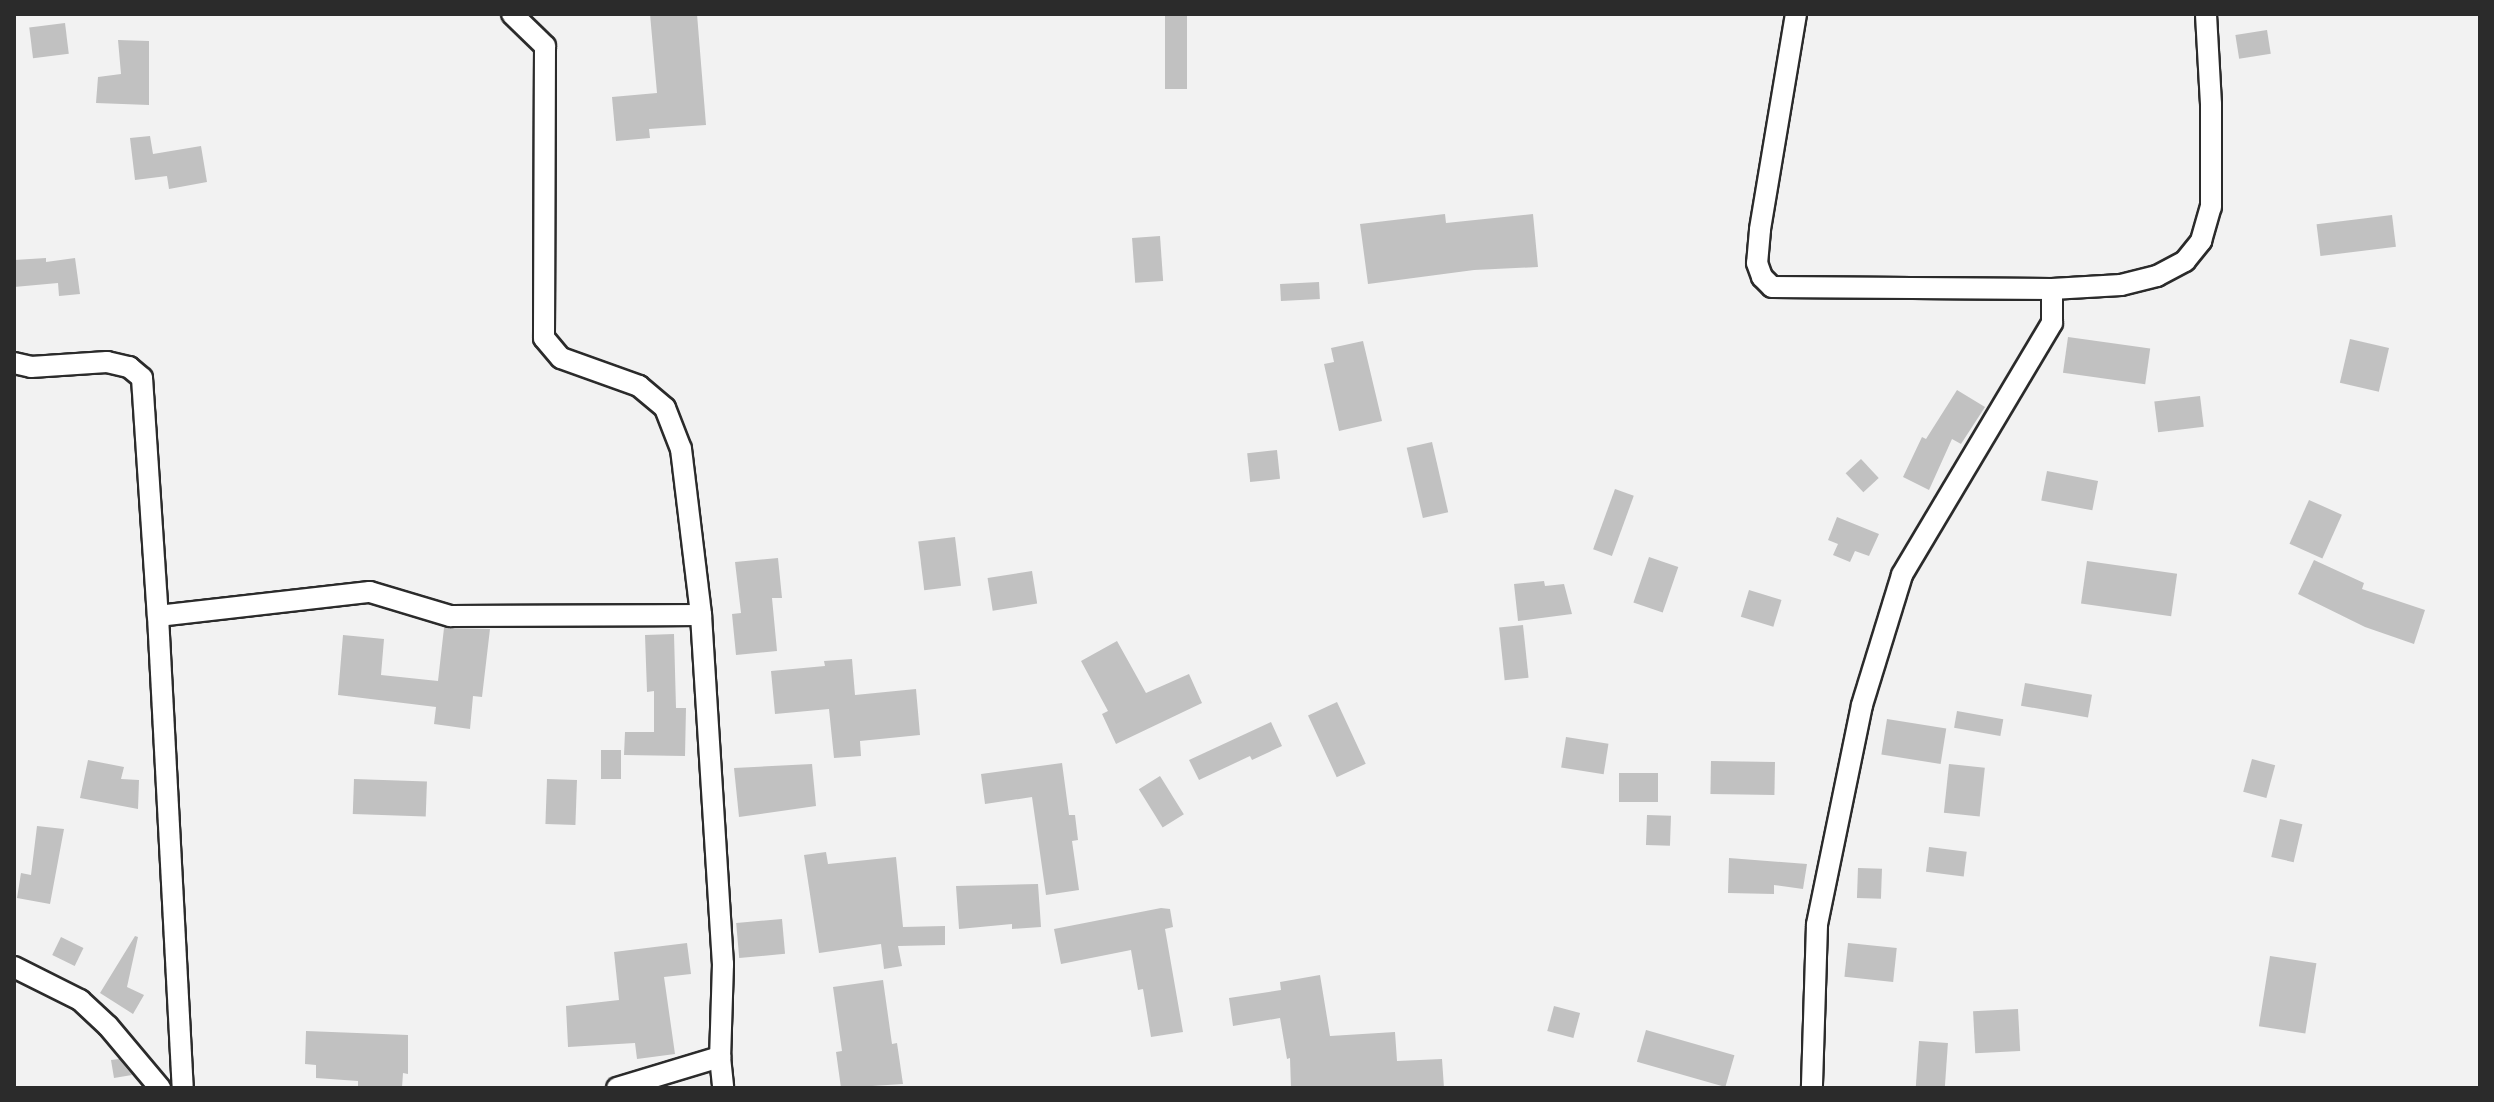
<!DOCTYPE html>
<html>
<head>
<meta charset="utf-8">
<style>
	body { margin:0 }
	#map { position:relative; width:2494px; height:1102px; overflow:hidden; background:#f2f2f2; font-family:"Gochi Hand",sans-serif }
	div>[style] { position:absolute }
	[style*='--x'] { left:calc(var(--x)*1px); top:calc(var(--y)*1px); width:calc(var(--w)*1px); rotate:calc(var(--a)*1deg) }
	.building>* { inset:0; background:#c1c1c1; transform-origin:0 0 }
	.roads { filter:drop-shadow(2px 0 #2b2b2b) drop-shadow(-2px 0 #2b2b2b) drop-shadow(0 2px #2b2b2b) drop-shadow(0 -2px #2b2b2b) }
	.street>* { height:20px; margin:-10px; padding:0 10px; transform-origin:10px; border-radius:10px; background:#fff }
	span { translate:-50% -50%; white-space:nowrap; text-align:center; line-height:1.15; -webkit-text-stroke:7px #fff; paint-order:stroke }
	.frame { position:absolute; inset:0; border:16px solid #2b2b2b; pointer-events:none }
</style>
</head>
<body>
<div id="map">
	<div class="building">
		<i style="clip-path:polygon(650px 14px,697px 14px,706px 125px,649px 129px,650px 138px,616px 141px,612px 97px,657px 93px)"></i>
		<i style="left:1165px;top:14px;width:22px;height:75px"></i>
		<i style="left:65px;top:23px;width:31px;height:36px;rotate:83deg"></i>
		<i style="left:2267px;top:30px;width:24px;height:32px;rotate:81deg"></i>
		<i style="clip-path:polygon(118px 40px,149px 41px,149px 105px,96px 103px,98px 77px,121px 74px)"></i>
		<i style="clip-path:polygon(150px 136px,153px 154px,201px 146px,207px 182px,169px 189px,167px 176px,135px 180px,130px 138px)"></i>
		<i style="clip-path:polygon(1445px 214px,1446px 223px,1533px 214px,1538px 267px,1474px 270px,1368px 284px,1360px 224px)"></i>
		<i style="left:2392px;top:215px;width:32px;height:76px;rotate:83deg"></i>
		<i style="left:1160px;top:236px;width:45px;height:28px;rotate:86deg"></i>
		<i style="clip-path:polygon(46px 258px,46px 262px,75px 258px,80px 294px,59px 296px,58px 283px,14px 287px,14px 260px)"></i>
		<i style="left:1319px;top:282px;width:17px;height:39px;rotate:87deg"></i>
		<i style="left:2068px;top:337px;width:83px;height:36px;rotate:8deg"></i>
		<i style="left:2350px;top:339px;width:40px;height:45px;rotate:13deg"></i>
		<i style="clip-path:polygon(1363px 341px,1382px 421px,1339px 431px,1324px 364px,1334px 362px,1331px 348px)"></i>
		<i style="clip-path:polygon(1957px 390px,1985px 407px,1961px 444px,1952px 439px,1929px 490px,1903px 477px,1922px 437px,1926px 439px)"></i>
		<i style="left:2200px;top:396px;width:31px;height:46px;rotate:83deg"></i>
		<i style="left:1432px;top:442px;width:72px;height:26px;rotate:77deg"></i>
		<i style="left:1277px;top:450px;width:29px;height:30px;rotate:84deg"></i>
		<i style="left:1861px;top:459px;width:26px;height:21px;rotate:47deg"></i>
		<i style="left:2047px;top:471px;width:52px;height:30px;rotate:11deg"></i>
		<i style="left:1615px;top:489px;width:20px;height:64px;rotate:20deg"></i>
		<i style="left:2309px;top:500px;width:36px;height:48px;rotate:24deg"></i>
		<i style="clip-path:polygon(1837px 517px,1879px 534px,1869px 556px,1855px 551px,1850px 562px,1833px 555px,1838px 544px,1828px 540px)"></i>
		<i style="left:955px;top:537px;width:49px;height:37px;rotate:83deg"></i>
		<i style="left:1649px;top:557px;width:31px;height:48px;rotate:19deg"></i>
		<i style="clip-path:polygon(778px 558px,782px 598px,772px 598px,777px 651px,736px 655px,732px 614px,741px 613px,735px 562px)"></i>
		<i style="clip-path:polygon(2314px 560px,2364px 583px,2362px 589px,2425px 610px,2414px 644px,2365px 627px,2298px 594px)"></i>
		<i style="left:2087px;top:561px;width:91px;height:43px;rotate:8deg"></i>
		<i style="left:1032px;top:571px;width:33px;height:45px;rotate:81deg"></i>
		<i style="clip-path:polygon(1544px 581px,1545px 586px,1564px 584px,1572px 614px,1518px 621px,1514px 584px)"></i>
		<i style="left:1749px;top:590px;width:34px;height:28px;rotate:17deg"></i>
		<i style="left:1523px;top:625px;width:53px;height:24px;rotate:84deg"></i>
		<i style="clip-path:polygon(444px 628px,490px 629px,482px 697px,473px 696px,470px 729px,434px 724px,436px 707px,338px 695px,343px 635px,384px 639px,381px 675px,438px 681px)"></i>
		<i style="clip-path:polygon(674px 634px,676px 708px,686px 708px,685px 756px,624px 755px,625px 732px,654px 732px,654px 691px,647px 692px,645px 635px)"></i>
		<i style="clip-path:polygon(1117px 641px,1146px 693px,1189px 674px,1202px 703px,1116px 744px,1102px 714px,1108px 711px,1081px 661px)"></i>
		<i style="clip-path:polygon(852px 659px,855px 695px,916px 689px,920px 735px,860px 741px,861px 756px,834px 758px,829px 709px,775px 714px,771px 671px,825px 666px,824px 661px)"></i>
		<i style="left:2025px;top:683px;width:68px;height:23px;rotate:10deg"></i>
		<i style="left:1337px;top:702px;width:68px;height:32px;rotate:65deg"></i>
		<i style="left:1957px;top:711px;width:47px;height:17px;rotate:10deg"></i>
		<i style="left:1887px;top:719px;width:60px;height:36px;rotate:9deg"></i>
		<i style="clip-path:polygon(1271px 722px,1282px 746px,1252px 760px,1250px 756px,1199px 780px,1189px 760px)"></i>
		<i style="left:1566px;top:737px;width:43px;height:31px;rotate:9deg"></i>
		<i style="left:601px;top:750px;width:20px;height:29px"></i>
		<i style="left:2252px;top:759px;width:24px;height:34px;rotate:15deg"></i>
		<i style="clip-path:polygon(88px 760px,124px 767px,121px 779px,139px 780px,138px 809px,80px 798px)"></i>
		<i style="left:1711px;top:761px;width:64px;height:33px;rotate:1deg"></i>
		<i style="clip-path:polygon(1062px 763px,1069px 815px,1075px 815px,1078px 840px,1072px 841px,1079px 890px,1046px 895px,1032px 797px,985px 804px,981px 774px)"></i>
		<i style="clip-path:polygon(812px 764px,816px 806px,739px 817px,734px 768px)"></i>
		<i style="left:1949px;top:764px;width:36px;height:49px;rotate:6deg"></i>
		<i style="left:1619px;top:773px;width:39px;height:29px"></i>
		<i style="left:1160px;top:776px;width:45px;height:25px;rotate:58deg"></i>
		<i style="left:354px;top:779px;width:73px;height:35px;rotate:2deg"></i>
		<i style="left:547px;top:779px;width:30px;height:45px;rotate:2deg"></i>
		<i style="left:1647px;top:815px;width:24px;height:30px;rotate:2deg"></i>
		<i style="left:2280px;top:819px;width:23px;height:39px;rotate:13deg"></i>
		<i style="clip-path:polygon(37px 826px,64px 829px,50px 904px,17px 898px,21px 873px,31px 875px)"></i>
		<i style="left:1929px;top:847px;width:38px;height:25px;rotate:7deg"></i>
		<i style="clip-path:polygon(826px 852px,828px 864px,896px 857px,903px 927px,945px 926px,945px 945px,898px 946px,902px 966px,884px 969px,881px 944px,819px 953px,804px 855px)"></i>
		<i style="clip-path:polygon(1729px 858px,1807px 864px,1803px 889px,1774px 885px,1774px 894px,1728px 893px)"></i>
		<i style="left:1858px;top:868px;width:24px;height:30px;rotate:2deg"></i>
		<i style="clip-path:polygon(1038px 884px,1041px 927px,1012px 929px,1012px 924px,959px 929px,956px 886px)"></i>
		<i style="clip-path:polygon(1161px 908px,1170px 909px,1173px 927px,1165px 929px,1183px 1032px,1151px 1037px,1143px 989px,1138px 990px,1131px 950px,1061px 964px,1054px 929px)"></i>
		<i style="left:782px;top:919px;width:35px;height:46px;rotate:85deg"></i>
		<i style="clip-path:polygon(135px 936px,138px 937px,127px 987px,144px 995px,133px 1014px,100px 993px)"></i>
		<i style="left:61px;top:937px;width:25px;height:20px;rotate:26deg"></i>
		<i style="clip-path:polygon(687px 943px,691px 974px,664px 977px,675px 1054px,637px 1059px,635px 1043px,568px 1047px,566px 1006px,619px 1000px,614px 952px)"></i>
		<i style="left:1848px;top:943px;width:49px;height:34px;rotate:6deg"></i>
		<i style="left:2270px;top:956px;width:47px;height:71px;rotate:9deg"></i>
		<i style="clip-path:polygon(1320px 975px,1330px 1036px,1395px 1032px,1397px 1061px,1442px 1059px,1444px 1088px,1291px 1088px,1290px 1058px,1287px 1059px,1280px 1018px,1233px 1026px,1229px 998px,1281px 990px,1280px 982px)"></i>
		<i style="clip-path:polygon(883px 980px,892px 1044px,897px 1043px,903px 1084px,841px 1088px,836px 1052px,842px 1051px,833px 987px)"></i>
		<i style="left:1554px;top:1006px;width:27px;height:26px;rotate:15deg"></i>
		<i style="left:2018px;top:1009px;width:42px;height:45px;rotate:87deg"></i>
		<i style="left:1646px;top:1030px;width:92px;height:33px;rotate:16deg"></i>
		<i style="clip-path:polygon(306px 1031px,408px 1035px,408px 1074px,403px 1073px,402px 1088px,358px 1088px,358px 1081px,316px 1078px,316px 1065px,305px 1064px)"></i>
		<i style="left:1919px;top:1041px;width:29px;height:47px;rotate:4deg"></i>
		<i style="clip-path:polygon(119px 1059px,132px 1075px,114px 1078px,111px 1060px)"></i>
	</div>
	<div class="roads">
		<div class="street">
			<i style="--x:512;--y:14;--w:46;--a:44.1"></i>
			<i style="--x:545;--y:46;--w:292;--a:90.2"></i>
			<i style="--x:544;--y:338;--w:26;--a:50"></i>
			<i style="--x:561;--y:358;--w:83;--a:19.7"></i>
			<i style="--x:639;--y:386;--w:34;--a:40"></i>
			<i style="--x:665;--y:408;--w:44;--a:68.7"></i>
			<i style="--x:681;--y:449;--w:167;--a:83.1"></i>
			<i style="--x:701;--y:615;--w:350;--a:86.4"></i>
			<i style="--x:723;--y:964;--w:93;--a:91.8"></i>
			<i style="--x:720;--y:1057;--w:31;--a:84"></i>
			<i style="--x:1796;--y:14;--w:219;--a:99.5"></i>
			<i style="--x:1760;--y:230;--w:33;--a:95"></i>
			<i style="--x:1757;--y:263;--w:15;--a:70"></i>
			<i style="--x:1762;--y:277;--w:14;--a:45"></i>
			<i style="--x:1772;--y:287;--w:280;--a:0.4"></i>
			<i style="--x:2052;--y:289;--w:34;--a:90"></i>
			<i style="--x:2052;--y:323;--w:293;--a:120.8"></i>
			<i style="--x:1902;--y:575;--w:136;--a:107.1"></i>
			<i style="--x:1862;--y:705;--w:225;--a:101.6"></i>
			<i style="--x:1817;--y:925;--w:163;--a:91.8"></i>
			<i style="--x:2052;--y:289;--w:69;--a:-3.3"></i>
			<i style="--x:2121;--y:285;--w:37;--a:-14"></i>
			<i style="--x:2157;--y:276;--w:32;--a:-28"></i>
			<i style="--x:2185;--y:261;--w:26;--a:-51"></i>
			<i style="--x:2201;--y:241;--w:35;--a:-74"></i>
			<i style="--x:2211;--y:207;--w:103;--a:-90"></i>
			<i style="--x:2211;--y:104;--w:90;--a:-93.2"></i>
			<i style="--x:14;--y:363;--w:17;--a:13"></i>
			<i style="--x:31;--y:367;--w:76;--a:-3.8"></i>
			<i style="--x:107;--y:362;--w:23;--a:13"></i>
			<i style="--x:129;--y:367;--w:17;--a:40"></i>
			<i style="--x:142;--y:378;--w:239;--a:86.2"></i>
			<i style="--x:158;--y:616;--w:213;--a:-6.5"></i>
			<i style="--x:370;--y:592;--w:84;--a:16.7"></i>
			<i style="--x:450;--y:616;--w:251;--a:-0.2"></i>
			<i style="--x:158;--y:616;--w:473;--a:87"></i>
			<i style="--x:14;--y:967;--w:74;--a:26.6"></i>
			<i style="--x:80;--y:1000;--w:38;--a:43"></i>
			<i style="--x:108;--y:1026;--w:81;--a:50"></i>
			<i style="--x:617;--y:1088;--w:108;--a:-16.8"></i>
		</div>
	</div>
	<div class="frame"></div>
</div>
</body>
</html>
